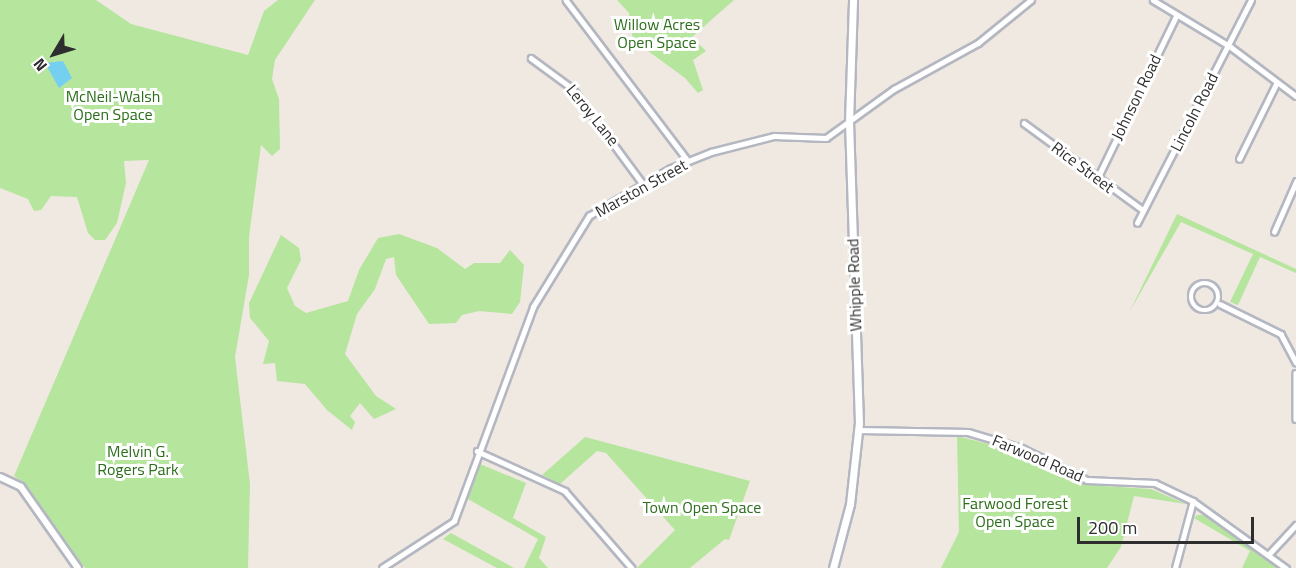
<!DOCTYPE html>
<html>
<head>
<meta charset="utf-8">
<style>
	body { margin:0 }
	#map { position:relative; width:1296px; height:568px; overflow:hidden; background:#efe9e1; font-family:"Titillium Web",sans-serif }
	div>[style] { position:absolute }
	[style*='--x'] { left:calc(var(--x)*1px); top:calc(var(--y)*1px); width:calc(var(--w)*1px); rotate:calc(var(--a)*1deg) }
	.green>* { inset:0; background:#b6e59e }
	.water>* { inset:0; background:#75cff0 }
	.roads { filter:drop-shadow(2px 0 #b4b7c1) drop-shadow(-2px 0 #b4b7c1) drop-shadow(0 2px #b4b7c1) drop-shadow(0 -2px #b4b7c1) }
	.minor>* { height:4.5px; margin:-2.25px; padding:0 2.25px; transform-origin:2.25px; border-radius:2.25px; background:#fff }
	.minor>.ring { margin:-2.25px; padding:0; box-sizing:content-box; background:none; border:4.5px solid #fff; border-radius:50% }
	.tertiary>* { height:6px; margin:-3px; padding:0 3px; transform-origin:3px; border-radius:3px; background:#fff }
	.secondary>* { height:7px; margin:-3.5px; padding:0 3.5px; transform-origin:3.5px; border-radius:3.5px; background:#fff }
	span { translate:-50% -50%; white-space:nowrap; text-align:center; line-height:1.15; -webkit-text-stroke:6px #fff; paint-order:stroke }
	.park-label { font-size:16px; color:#2c6e1b }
	.street-label { font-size:16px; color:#2e2e2e }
	.north { position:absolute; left:24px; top:24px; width:60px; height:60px; -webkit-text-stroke:4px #fff; paint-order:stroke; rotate:232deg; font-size:16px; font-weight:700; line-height:24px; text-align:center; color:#2e2e2e }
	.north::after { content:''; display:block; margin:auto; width:21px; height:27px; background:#2e2e2e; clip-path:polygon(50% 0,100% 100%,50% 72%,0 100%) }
	.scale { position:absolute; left:1077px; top:517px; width:177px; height:27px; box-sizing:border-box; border:3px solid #2e2e2e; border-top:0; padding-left:8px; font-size:18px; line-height:21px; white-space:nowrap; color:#2e2e2e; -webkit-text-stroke:4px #fff; paint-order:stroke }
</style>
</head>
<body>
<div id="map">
	<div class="green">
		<i style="clip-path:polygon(0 0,96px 0,131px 24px,248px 55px,264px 11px,278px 0,315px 0,275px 60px,272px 79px,279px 99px,280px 149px,272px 156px,261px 145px,249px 237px,249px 275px,235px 357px,250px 484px,248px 568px,85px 568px,25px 484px,14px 476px,149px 160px,124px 161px,126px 183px,117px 223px,105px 240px,95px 240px,88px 233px,77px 197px,51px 196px,41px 210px,34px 211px,28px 199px,0 188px)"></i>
		<i style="clip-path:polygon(617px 0,734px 0,692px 37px,706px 51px,693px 60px,703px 90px,698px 93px,685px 78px,633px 40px,629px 13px)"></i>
		<i style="clip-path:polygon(1177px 214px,1296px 269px,1296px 273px,1260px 257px,1238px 305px,1230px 302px,1253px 254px,1181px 222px,1130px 311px)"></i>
		<i style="clip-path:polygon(399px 234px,437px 248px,465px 269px,474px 263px,500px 263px,510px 250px,524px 265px,520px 302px,512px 314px,479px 311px,462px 315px,456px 323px,429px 324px,396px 275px,394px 257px,386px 259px,375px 289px,357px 314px,345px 354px,376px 396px,396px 409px,374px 419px,360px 403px,350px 416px,355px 422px,352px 430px,327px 410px,305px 384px,277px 381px,275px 363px,263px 364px,269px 341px,250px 318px,249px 303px,281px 235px,299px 248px,301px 260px,287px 288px,295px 306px,306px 313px,348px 301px,359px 270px,378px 238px)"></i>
		<i style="clip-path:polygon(957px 436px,1012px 450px,1088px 485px,1151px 489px,1186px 504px,1134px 496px,1121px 547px,1107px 568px,941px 568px,959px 532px)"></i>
		<i style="clip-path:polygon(585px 437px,750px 481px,729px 540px,725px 539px,690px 568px,637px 568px,675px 530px,606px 453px,597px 451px,560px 484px,542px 475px)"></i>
		<i style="clip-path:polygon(480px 464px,526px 483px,513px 518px,546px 537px,539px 558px,548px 568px,524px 568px,538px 539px,468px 499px)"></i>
		<i style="clip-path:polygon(1197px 515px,1204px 515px,1277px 568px,1242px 568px,1250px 551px,1194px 518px)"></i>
		<i style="clip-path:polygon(451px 533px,514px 568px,497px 568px,443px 539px)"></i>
	</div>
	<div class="water">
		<i style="clip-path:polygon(63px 61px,72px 78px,59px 88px,45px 63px)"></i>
	</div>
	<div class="roads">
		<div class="minor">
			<i style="--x:566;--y:0;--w:202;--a:52.8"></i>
			<i style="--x:1153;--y:0;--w:91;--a:31.1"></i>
			<i style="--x:1231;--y:47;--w:81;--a:37"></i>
			<i style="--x:531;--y:58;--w:52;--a:36.4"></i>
			<i style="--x:573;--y:89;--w:118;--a:53.6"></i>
			<i style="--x:1024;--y:123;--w:147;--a:36.2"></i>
			<i style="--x:1239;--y:159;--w:84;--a:-63.7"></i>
			<i style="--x:1097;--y:179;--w:181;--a:-64.1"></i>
			<i style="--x:1137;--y:223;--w:250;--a:-62.9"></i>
			<i style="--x:1274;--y:232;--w:55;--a:-66.3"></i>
			<i class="ring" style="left:1191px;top:283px;width:23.5px;height:23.5px"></i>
			<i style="--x:1220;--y:304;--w:68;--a:26.2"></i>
			<i style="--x:1281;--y:334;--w:32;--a:62"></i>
			<i style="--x:1296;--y:373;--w:46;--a:90"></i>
			<i style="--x:859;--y:430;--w:109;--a:1.1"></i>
			<i style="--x:968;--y:432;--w:56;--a:16.5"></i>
			<i style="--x:1022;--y:448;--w:72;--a:26.2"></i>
			<i style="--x:1087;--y:480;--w:68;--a:2.5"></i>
			<i style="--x:1155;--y:483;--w:42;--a:25.3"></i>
			<i style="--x:1193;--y:501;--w:115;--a:35.8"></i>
			<i style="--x:477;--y:451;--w:97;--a:24.4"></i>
			<i style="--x:565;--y:491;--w:102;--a:49"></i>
			<i style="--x:1268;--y:555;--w:41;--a:-47"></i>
			<i style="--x:382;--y:568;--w:86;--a:-33.1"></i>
			<i style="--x:454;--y:521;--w:228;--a:-69.7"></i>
			<i style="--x:533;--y:307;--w:107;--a:-58.4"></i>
			<i style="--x:589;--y:216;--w:95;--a:-30.3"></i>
			<i style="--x:671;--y:168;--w:43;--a:-21.8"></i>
			<i style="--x:711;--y:152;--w:65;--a:-14.3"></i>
			<i style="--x:774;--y:136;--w:52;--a:2.2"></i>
			<i style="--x:826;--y:138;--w:84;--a:-35.8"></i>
			<i style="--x:894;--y:89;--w:96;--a:-28.7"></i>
			<i style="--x:978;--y:43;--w:68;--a:-39.1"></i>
			<i style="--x:1175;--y:568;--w:69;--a:-75"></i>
		</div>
		<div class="tertiary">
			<i style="--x:0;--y:477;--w:23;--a:25"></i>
			<i style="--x:21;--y:487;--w:99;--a:54.9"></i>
		</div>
		<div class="secondary">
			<i style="--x:833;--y:568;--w:66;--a:-75.1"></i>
			<i style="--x:850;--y:504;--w:81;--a:-83.7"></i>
			<i style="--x:859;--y:423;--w:301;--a:-91.9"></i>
			<i style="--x:849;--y:122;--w:122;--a:-88.1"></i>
		</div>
	</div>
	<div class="park-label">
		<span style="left:657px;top:33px">Willow Acres<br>Open Space</span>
		<span style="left:113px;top:105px">McNeil-Walsh<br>Open Space</span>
		<span style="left:138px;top:460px">Melvin G.<br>Rogers Park</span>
		<span style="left:1015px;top:512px">Farwood Forest<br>Open Space</span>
		<span style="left:702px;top:507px">Town Open Space</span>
	</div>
	<div class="street-label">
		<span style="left:1136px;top:97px;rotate:-64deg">Johnson Road</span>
		<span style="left:1194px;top:112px;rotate:-63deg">Lincoln Road</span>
		<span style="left:593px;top:115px;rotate:51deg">Leroy Lane</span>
		<span style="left:1083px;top:167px;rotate:37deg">Rice Street</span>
		<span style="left:641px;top:188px;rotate:-29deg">Marston Street</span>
		<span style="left:854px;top:285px;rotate:-92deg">Whipple Road</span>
		<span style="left:1038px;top:458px;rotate:23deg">Farwood Road</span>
	</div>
	<div class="north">N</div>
	<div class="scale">200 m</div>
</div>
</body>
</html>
